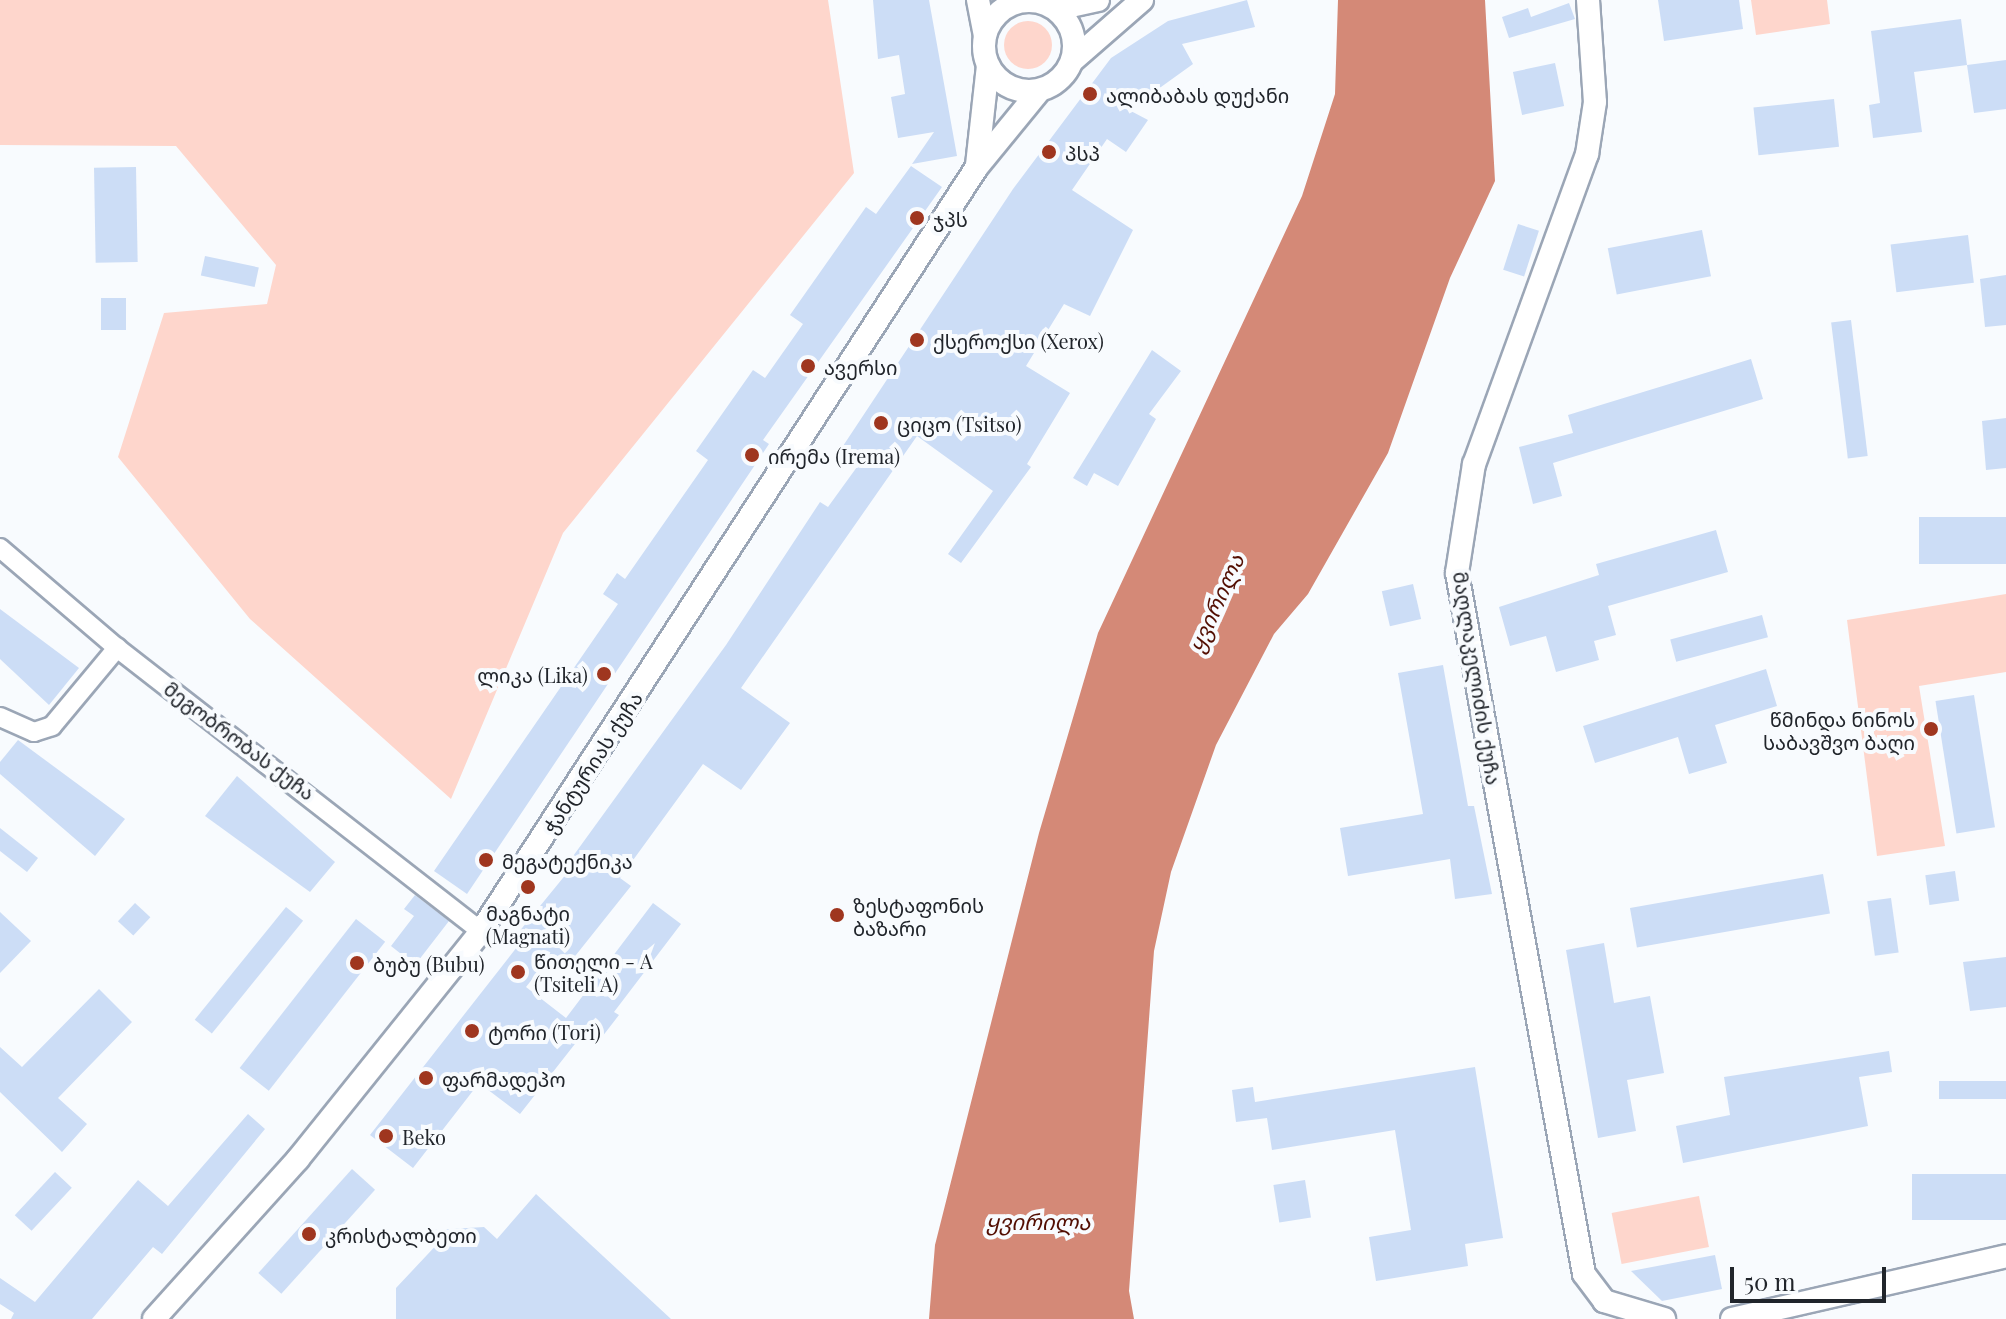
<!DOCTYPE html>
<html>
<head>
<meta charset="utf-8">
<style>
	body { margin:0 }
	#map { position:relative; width:2006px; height:1319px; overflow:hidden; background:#f8fbfe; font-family:"Playfair Display","Noto Sans Georgian",serif }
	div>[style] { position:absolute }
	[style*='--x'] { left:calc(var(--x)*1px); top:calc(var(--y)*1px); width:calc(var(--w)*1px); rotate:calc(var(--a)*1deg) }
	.green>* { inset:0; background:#fed6cc; transform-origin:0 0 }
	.round { border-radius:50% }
	.water>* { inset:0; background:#d48977 }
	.building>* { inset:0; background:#ccddf6; transform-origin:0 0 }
	.roads { filter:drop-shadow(2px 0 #9ba6b6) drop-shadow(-2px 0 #9ba6b6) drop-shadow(0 2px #9ba6b6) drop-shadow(0 -2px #9ba6b6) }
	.minor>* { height:18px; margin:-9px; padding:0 9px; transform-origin:9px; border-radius:9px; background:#fff }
	.tertiary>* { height:22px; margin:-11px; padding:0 11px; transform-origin:11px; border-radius:11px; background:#fff }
	.tertiary>.ring { margin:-11px; padding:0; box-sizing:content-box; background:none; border:22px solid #fff; border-radius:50% }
	.dots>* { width:22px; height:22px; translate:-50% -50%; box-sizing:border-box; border:4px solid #f8fbfe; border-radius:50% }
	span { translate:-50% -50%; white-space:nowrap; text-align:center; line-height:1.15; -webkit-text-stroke:8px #f8fbfe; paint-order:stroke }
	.poi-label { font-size:20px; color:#21252b }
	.left { translate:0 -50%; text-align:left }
	.right { translate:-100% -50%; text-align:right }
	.street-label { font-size:20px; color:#21252b }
	.water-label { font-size:22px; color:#520e02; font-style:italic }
	.scale { position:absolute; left:1730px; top:1267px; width:156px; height:36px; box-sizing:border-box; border:4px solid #21252b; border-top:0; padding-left:10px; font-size:24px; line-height:28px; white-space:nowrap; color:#21252b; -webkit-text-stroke:6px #f8fbfe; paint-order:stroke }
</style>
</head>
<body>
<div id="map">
	<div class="green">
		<i style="clip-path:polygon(0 0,828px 0,854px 173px,563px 533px,451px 799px,250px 619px,118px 457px,164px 313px,267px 304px,276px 265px,176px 146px,0 145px)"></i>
		<i style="clip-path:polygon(1751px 0,1827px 0,1830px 24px,1756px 35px)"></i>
		<i class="round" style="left:1004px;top:21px;width:48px;height:48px"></i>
		<i style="clip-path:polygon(2006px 594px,2006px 672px,1919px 686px,1945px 846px,1877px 856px,1847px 620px)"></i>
		<i style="left:1699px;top:1196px;width:52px;height:89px;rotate:79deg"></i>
	</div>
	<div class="water">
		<i style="clip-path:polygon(1338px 0,1485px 0,1495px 181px,1450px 278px,1388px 453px,1308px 594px,1274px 634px,1216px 745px,1171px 872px,1154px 951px,1129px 1291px,1134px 1319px,929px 1319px,935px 1245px,1039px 833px,1098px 633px,1302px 196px,1335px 94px)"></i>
	</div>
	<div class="building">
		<i style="clip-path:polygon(873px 0,929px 0,957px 156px,912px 164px,934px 132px,898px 138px,891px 97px,905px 94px,899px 55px,878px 59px)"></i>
		<i style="clip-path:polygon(1247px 0,1255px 27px,1182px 44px,1193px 64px,1129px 110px,1148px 120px,1126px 152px,1107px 139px,1072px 190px,1133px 230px,1090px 316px,1064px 304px,1026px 366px,1070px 393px,1027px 464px,1031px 467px,961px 563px,948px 554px,993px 491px,917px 436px,741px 688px,790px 723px,741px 790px,703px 764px,620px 878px,631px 886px,564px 970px,549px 958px,526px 987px,566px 1018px,653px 903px,681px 924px,614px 1012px,619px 1015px,602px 1037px,589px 1026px,520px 1114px,479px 1083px,413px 1168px,370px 1135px,524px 938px,518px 933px,567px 873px,563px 870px,726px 645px,820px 502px,828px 507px,862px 460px,843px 446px,1013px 189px,1111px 58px,1168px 21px)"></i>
		<i style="clip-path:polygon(1658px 0,1739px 0,1743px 29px,1664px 41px)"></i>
		<i style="clip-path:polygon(1569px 3px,1575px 19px,1509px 38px,1502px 17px,1528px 8px,1531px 17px)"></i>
		<i style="clip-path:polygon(1961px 19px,1967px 65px,1914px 72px,1922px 132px,1873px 138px,1869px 105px,1880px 103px,1871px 31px)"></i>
		<i style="clip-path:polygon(2006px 60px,2006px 109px,1974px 113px,1967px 65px)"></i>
		<i style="left:1555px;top:63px;width:44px;height:43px;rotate:78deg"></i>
		<i style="left:1834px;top:99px;width:48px;height:81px;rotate:84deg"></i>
		<i style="clip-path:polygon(911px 166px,942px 187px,763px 440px,769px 444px,467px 894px,434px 871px,618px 604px,603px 594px,617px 573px,625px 579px,708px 460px,696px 451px,753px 370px,765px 378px,803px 324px,790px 315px,866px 207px,876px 214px)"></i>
		<i style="left:136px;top:167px;width:95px;height:42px;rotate:89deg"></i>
		<i style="left:1518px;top:224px;width:22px;height:48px;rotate:18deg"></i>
		<i style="left:1702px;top:230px;width:47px;height:96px;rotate:79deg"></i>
		<i style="left:1968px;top:235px;width:48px;height:78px;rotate:83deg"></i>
		<i style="left:205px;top:256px;width:55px;height:20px;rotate:12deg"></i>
		<i style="clip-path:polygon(2006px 275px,2006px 325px,1985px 327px,1980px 279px)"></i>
		<i style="left:101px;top:298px;width:25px;height:32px"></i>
		<i style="left:1851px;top:320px;width:137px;height:20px;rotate:83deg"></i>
		<i style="clip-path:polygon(1152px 350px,1181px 371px,1149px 414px,1156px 419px,1118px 486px,1094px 473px,1087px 486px,1073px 478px)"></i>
		<i style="clip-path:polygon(1751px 359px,1763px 399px,1553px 463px,1562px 496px,1533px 504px,1519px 447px,1573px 433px,1568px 415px)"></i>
		<i style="clip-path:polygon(2006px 418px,2006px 468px,1986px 470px,1982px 421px)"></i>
		<i style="left:2006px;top:517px;width:47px;height:87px;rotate:90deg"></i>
		<i style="clip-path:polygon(1716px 530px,1728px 572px,1608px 606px,1616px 635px,1594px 641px,1599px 660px,1556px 672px,1546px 636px,1510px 646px,1499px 607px,1599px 575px,1596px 564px)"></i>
		<i style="left:1413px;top:584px;width:36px;height:32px;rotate:77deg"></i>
		<i style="clip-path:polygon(0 609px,79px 668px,49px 705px,0 659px)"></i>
		<i style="left:1762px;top:615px;width:23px;height:95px;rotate:75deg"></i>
		<i style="clip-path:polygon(1443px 665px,1468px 806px,1474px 806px,1492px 894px,1455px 899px,1450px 859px,1348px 876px,1340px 828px,1423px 814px,1398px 673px)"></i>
		<i style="clip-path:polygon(1766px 669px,1777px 706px,1715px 725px,1727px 763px,1689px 774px,1678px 737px,1595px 763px,1583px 726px)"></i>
		<i style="left:1974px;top:695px;width:134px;height:39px;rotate:81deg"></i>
		<i style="clip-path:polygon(18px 740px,125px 819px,95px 856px,0 774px,0 762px)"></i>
		<i style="clip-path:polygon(237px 776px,335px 862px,310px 892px,205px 816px)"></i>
		<i style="clip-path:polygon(0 828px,38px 858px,27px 872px,0 851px)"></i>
		<i style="left:1955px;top:871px;width:30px;height:30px;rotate:82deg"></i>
		<i style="left:1823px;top:874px;width:40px;height:196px;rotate:80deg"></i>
		<i style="clip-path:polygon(415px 895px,449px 921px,415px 965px,391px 946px,414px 916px,404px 909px)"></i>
		<i style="left:1891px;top:898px;width:55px;height:24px;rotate:82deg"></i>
		<i style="left:135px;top:903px;width:21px;height:25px;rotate:43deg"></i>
		<i style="left:286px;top:907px;width:22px;height:145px;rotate:39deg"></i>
		<i style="clip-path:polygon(0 912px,31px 941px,0 973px)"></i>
		<i style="left:356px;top:919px;width:37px;height:189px;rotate:38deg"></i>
		<i style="clip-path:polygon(1604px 943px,1614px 1003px,1650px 996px,1664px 1073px,1627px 1080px,1636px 1131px,1598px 1138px,1566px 950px)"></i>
		<i style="clip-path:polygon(2006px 957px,2006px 1007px,1970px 1011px,1963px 962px)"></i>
		<i style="clip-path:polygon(99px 989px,132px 1022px,58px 1098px,87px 1124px,62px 1152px,0 1092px,0 1047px,22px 1067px)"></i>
		<i style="clip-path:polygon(1889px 1051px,1892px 1072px,1859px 1077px,1868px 1126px,1683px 1163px,1676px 1126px,1730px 1115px,1724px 1077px)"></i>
		<i style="clip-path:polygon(1475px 1067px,1503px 1238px,1465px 1244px,1468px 1266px,1376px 1281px,1369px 1237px,1411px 1230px,1395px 1130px,1272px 1150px,1267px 1118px,1236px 1122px,1232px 1090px,1253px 1087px,1255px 1102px)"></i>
		<i style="left:2006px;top:1081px;width:18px;height:67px;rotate:90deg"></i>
		<i style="clip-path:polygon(248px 1114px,265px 1129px,162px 1254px,153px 1247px,92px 1319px,11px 1319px,14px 1313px,0 1304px,0 1278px,35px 1302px,138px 1180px,168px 1206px)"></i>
		<i style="left:352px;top:1169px;width:31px;height:140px;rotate:42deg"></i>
		<i style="left:55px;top:1172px;width:23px;height:59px;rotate:43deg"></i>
		<i style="left:2006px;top:1174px;width:46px;height:94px;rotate:90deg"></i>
		<i style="left:1305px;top:1180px;width:38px;height:32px;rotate:81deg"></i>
		<i style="clip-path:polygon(536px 1194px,671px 1319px,396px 1319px,396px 1288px,442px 1239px,434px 1230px,484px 1227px,497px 1239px)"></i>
		<i style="clip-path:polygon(1715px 1255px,1722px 1289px,1662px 1301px,1631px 1271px)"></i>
	</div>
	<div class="roads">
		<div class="minor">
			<i style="--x:0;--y:548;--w:154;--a:40.5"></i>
			<i style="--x:117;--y:648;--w:461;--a:37.9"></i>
			<i style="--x:0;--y:717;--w:37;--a:24"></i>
			<i style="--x:34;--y:732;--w:19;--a:-18"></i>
			<i style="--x:52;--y:726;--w:102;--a:-50.2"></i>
		</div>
		<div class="tertiary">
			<i style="--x:978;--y:0;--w:36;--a:79"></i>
			<i style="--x:1588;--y:0;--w:102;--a:86.1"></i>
			<i style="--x:1595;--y:102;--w:53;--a:98.7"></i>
			<i style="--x:1587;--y:154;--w:330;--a:110"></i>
			<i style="--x:1474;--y:464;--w:110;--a:98.9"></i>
			<i style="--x:1457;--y:573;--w:712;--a:79.73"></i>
			<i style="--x:1584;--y:1274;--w:34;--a:53"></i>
			<i style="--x:1604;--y:1301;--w:63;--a:16.7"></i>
			<i class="ring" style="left:984px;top:1px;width:68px;height:68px"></i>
			<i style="--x:1057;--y:9;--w:42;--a:-12.4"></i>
			<i style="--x:1072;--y:61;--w:93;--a:-41.1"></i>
			<i style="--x:977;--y:165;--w:100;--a:-83.7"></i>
			<i style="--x:154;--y:1319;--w:215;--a:-48"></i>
			<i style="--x:298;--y:1159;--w:292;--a:-51.2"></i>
			<i style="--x:481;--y:931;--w:911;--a:-57.01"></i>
			<i style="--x:977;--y:167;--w:99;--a:-50.7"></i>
			<i style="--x:1732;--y:1319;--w:281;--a:-12.9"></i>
		</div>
	</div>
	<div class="dots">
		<i style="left:1090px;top:94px;background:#9f361f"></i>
		<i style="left:1049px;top:152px;background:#9f361f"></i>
		<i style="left:917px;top:218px;background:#9f361f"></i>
		<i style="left:917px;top:340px;background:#9f361f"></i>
		<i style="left:808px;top:366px;background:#9f361f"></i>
		<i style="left:881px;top:423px;background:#9f361f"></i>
		<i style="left:752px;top:455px;background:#9f361f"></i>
		<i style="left:604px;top:674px;background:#9f361f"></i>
		<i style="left:1931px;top:729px;background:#9f361f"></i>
		<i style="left:486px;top:860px;background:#9f361f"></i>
		<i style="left:528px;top:887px;background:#9f361f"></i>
		<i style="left:837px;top:915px;background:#9f361f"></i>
		<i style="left:357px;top:963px;background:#9f361f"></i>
		<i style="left:518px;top:972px;background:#9f361f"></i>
		<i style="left:472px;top:1031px;background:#9f361f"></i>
		<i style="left:426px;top:1078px;background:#9f361f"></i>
		<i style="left:386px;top:1136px;background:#9f361f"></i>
		<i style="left:309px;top:1234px;background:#9f361f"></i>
	</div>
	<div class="poi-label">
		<span class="left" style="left:1106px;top:94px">ალიბაბას დუქანი</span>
		<span class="left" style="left:1065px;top:152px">პსპ</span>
		<span class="left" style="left:933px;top:218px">ჯპს</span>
		<span class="left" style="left:933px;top:340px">ქსეროქსი (Xerox)</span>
		<span class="left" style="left:824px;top:366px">ავერსი</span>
		<span class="left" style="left:897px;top:423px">ციცო (Tsitso)</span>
		<span class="left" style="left:768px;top:455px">ირემა (Irema)</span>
		<span class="right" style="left:588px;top:674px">ლიკა (Lika)</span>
		<span class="right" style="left:1915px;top:730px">წმინდა ნინოს<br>საბავშვო ბაღი</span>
		<span class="left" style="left:502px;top:860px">მეგატექნიკა</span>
		<span class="left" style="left:853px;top:916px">ზესტაფონის<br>ბაზარი</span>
		<span style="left:528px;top:924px">მაგნატი<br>(Magnati)</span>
		<span class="left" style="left:534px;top:972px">წითელი - A<br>(Tsiteli A)</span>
		<span class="left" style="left:373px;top:963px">ბუბუ (Bubu)</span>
		<span class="left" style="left:488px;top:1031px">ტორი (Tori)</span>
		<span class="left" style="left:442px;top:1078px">ფარმადეპო</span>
		<span class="left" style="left:402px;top:1136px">Beko</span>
		<span class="left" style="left:325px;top:1234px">კრისტალბეთი</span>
	</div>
	<div class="street-label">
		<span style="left:1478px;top:678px;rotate:81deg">მაღლაკელიძის ქუჩა</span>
		<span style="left:240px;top:740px;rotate:37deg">მეგობრობას ქუჩა</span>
		<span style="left:592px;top:762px;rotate:-57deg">ჭანტურიას ქუჩა</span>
	</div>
	<div class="water-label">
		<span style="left:1216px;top:603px;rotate:-66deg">ყვირილა</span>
		<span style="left:1038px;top:1222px">ყვირილა</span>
	</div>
	<div class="scale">50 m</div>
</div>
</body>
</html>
